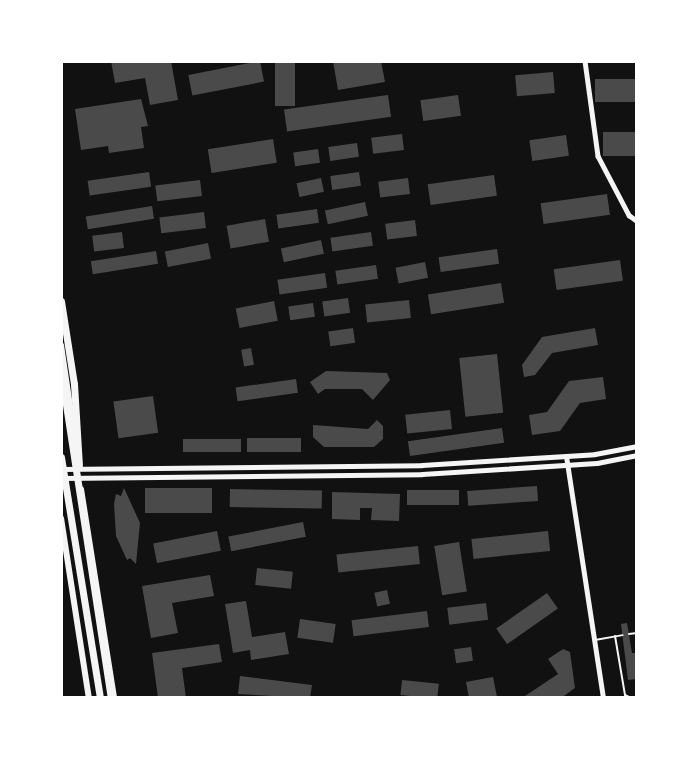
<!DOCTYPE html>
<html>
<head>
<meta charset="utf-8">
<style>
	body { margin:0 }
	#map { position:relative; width:698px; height:759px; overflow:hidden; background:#111; font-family:Overpass,sans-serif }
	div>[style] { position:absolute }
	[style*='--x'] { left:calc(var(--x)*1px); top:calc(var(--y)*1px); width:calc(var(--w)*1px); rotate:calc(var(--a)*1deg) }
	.building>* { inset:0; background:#4a4a4a; transform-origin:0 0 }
	.service>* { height:2px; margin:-1px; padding:0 1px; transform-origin:1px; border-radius:1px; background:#f5f5f5 }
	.minor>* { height:4.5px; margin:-2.25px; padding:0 2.25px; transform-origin:2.25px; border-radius:2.25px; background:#f5f5f5 }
	.tertiary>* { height:5px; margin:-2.5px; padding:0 2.5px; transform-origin:2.5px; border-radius:2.5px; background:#f5f5f5 }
	.secondary>* { height:5px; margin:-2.5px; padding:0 2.5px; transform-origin:2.5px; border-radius:2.5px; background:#f5f5f5 }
	.primary>* { height:6px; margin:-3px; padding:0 3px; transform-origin:3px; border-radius:3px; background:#f5f5f5 }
	.trunk>* { height:7px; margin:-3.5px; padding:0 3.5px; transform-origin:3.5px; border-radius:3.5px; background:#f5f5f5 }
	span { translate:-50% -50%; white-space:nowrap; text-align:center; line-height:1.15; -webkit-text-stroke:5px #fff; paint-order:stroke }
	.frame { position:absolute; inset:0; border:63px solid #fff; pointer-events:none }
</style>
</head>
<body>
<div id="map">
	<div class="building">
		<i style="clip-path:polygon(111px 61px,171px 61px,178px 100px,150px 105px,145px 78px,115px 83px)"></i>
		<i style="left:260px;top:61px;width:21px;height:73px;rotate:79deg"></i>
		<i style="left:275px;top:61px;width:20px;height:45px"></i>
		<i style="clip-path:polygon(333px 61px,381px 61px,385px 82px,338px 90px)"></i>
		<i style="left:553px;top:72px;width:21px;height:38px;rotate:85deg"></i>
		<i style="left:637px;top:79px;width:23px;height:42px;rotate:90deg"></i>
		<i style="left:388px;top:95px;width:22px;height:105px;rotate:82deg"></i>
		<i style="left:458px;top:95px;width:21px;height:38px;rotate:82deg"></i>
		<i style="clip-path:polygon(141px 99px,148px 126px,141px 127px,144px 148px,109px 153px,108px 146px,81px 150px,75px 109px)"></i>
		<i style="left:637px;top:132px;width:24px;height:34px;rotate:90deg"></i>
		<i style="left:402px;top:134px;width:16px;height:31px;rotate:83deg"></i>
		<i style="left:566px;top:135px;width:21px;height:37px;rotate:82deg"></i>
		<i style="left:273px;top:139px;width:24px;height:66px;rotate:81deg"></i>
		<i style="left:357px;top:143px;width:14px;height:29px;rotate:82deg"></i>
		<i style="left:318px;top:149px;width:14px;height:25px;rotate:82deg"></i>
		<i style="left:149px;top:172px;width:15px;height:62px;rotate:82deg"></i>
		<i style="left:359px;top:172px;width:14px;height:29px;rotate:82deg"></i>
		<i style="left:494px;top:175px;width:21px;height:67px;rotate:82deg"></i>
		<i style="left:321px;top:178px;width:14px;height:25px;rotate:78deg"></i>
		<i style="left:408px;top:178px;width:16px;height:30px;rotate:83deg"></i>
		<i style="left:200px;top:180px;width:16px;height:45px;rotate:83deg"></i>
		<i style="left:607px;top:194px;width:21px;height:67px;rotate:82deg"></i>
		<i style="left:365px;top:202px;width:14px;height:41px;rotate:78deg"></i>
		<i style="left:152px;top:206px;width:13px;height:67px;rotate:81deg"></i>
		<i style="left:317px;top:209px;width:14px;height:41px;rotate:82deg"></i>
		<i style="left:204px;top:212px;width:16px;height:45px;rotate:83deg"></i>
		<i style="left:265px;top:219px;width:23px;height:39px;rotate:80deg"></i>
		<i style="left:415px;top:220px;width:16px;height:30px;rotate:83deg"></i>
		<i style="left:122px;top:232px;width:16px;height:30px;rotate:83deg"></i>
		<i style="left:371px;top:232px;width:14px;height:41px;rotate:82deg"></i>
		<i style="left:321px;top:240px;width:14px;height:41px;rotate:78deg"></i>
		<i style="left:208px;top:243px;width:16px;height:44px;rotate:79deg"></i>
		<i style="left:497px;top:249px;width:15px;height:59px;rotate:82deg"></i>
		<i style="left:156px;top:251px;width:13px;height:66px;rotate:81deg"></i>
		<i style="left:620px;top:260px;width:21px;height:67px;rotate:82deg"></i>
		<i style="left:425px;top:262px;width:16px;height:30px;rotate:79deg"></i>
		<i style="left:376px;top:265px;width:14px;height:41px;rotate:82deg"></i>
		<i style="left:325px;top:273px;width:15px;height:48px;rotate:82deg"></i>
		<i style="left:501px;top:283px;width:20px;height:74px;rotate:81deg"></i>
		<i style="left:348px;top:298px;width:15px;height:26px;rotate:82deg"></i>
		<i style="left:409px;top:300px;width:18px;height:44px;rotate:84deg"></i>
		<i style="left:274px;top:301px;width:20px;height:39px;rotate:79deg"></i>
		<i style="left:313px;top:303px;width:14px;height:25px;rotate:82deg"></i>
		<i style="left:353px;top:328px;width:15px;height:25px;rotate:82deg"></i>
		<i style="clip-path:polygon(595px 328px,598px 345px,552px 353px,535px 375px,524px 377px,522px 365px,542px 337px)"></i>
		<i style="left:251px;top:348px;width:17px;height:10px;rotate:80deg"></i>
		<i style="left:497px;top:354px;width:59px;height:38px;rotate:84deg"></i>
		<i style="clip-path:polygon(326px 371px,387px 373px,390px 380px,373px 400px,362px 389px,325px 389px,318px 394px,310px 382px)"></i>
		<i style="clip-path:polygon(603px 377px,606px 399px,580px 403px,560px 431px,532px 435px,529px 415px,547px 412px,569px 381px)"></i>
		<i style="left:296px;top:379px;width:14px;height:61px;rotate:82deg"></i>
		<i style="left:153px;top:396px;width:37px;height:40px;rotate:82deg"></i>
		<i style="left:450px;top:410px;width:19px;height:45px;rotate:84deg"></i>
		<i style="clip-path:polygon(377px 420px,383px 426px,383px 439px,374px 447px,324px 447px,313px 437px,313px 425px,368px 429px)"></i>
		<i style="left:502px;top:428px;width:15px;height:95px;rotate:82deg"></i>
		<i style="left:247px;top:438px;width:54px;height:14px"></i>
		<i style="left:241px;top:439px;width:13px;height:58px;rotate:90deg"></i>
		<i style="left:537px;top:486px;width:15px;height:70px;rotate:86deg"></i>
		<i style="clip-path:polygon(124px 488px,140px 523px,136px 564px,130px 558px,127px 560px,116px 536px,114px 504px,116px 494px,121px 496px)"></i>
		<i style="left:145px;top:488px;width:67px;height:25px"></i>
		<i style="left:230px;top:489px;width:92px;height:18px;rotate:1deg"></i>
		<i style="left:459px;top:490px;width:15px;height:52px;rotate:90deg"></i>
		<i style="clip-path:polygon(332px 492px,400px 494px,399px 521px,371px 520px,372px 508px,360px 508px,360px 520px,332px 519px)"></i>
		<i style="left:303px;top:522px;width:15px;height:76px;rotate:79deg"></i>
		<i style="left:217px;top:531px;width:20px;height:65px;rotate:79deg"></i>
		<i style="left:548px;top:531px;width:20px;height:77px;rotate:84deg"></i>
		<i style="left:459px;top:542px;width:50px;height:25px;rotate:81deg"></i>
		<i style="left:418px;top:546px;width:18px;height:82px;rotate:84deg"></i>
		<i style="left:257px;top:568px;width:36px;height:17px;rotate:6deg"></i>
		<i style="clip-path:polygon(210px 575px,214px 596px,172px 603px,178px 633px,151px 638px,142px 586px)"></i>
		<i style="left:387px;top:590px;width:14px;height:13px;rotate:78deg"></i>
		<i style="left:547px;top:593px;width:19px;height:62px;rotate:55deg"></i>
		<i style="clip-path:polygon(246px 601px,252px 637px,285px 632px,289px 654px,251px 660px,250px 650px,233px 653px,225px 604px)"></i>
		<i style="left:486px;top:603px;width:17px;height:39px;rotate:83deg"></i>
		<i style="left:427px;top:611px;width:16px;height:76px;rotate:83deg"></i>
		<i style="left:300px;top:619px;width:36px;height:19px;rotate:8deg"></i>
		<i style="clip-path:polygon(627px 623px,632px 653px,637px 653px,637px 679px,628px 680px,621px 624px)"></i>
		<i style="clip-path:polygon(219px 644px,222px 662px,182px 668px,186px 698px,158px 698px,152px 653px)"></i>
		<i style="left:471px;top:647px;width:14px;height:17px;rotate:82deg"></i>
		<i style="clip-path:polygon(563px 649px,570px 652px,575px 688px,561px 698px,522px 698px,558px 674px,548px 659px)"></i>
		<i style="clip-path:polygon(240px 676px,312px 685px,310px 698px,238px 694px)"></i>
		<i style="clip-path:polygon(493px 677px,497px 697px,469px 698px,466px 682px)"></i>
		<i style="left:402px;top:680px;width:37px;height:15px;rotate:6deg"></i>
	</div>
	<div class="service">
		<i style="--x:629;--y:634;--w:8;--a:-7"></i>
		<i style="--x:615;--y:636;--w:60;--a:80.4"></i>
		<i style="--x:625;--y:695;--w:7;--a:27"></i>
		<i style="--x:595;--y:640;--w:28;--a:-10"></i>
	</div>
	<div class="minor">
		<i style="--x:585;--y:61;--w:96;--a:82.2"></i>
		<i style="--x:598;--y:156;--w:67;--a:62.3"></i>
		<i style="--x:629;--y:215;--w:10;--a:37"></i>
	</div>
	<div class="tertiary">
		<i style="--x:566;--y:456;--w:245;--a:81.3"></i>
	</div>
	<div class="secondary">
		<i style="--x:61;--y:469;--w:361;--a:-0.6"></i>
		<i style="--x:422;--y:465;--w:173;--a:-3.6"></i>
		<i style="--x:595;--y:454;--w:43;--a:-10.8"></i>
		<i style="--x:61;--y:478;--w:361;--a:-0.6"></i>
		<i style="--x:422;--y:474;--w:175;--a:-3.6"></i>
		<i style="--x:597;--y:463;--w:41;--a:-11.3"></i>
	</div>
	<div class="primary">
		<i style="--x:61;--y:345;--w:90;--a:81.7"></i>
		<i style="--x:81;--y:489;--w:212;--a:81"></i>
		<i style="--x:61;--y:518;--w:182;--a:81.2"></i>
	</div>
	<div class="trunk">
		<i style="--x:61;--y:301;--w:84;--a:81.1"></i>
		<i style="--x:74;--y:384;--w:81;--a:86.5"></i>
		<i style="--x:61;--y:372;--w:330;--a:81.3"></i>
		<i style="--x:61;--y:457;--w:244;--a:80.8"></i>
	</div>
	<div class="frame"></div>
</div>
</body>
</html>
